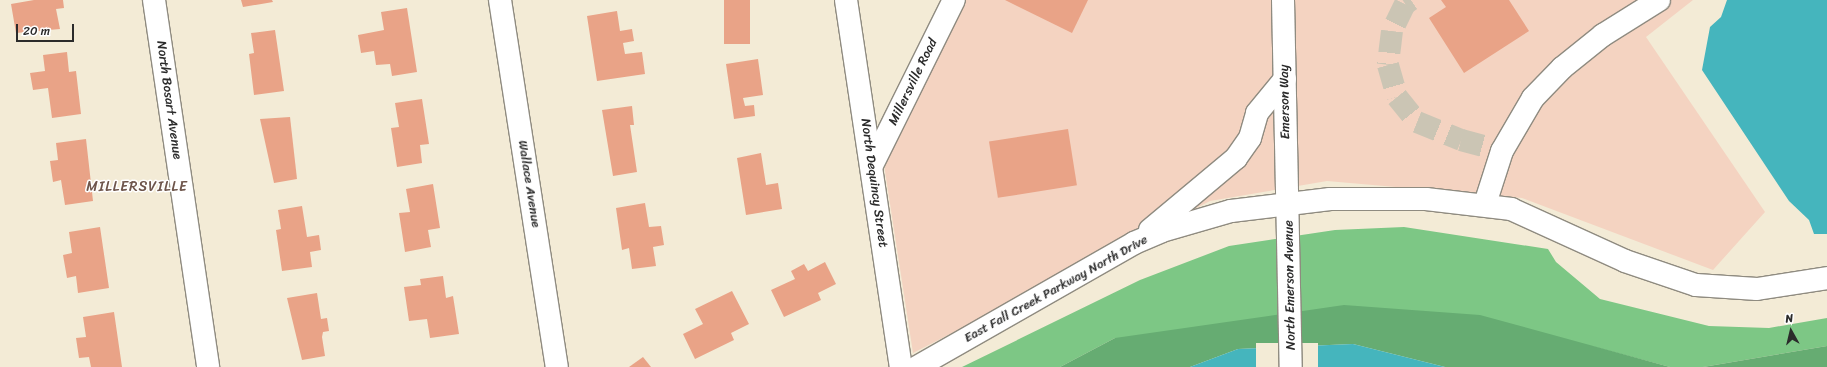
<!DOCTYPE html>
<html>
<head>
<meta charset="utf-8">
<style>
	body { margin:0 }
	#map { position:relative; width:1827px; height:367px; overflow:hidden; background:#f3ebd6; font-family:Sriracha,sans-serif }
	div>[style] { position:absolute }
	[style*='--x'] { left:calc(var(--x)*1px); top:calc(var(--y)*1px); width:calc(var(--w)*1px); rotate:calc(var(--a)*1deg) }
	.built>* { inset:0; background:#f4d3c1 }
	.green>* { inset:0; background:#7dc785 }
	.forest>* { inset:0; background:#66ac72 }
	.water>* { inset:0; background:#45b5bd }
	.pier>* { inset:0; background:#f3ebd6; transform-origin:0 0 }
	.building>* { inset:0; background:#e9a387; transform-origin:0 0 }
	.minor-tunnel>* { height:22px; margin-top:-11px; transform-origin:0; background:repeating-linear-gradient(90deg,#cbc5b4 0 22px,transparent 0 33px) }
	.roads { filter:drop-shadow(1px 0 #8f8b80) drop-shadow(-1px 0 #8f8b80) drop-shadow(0 1px #8f8b80) drop-shadow(0 -1px #8f8b80) }
	.minor>* { height:22px; margin:-11px; padding:0 11px; transform-origin:11px; border-radius:11px; background:#fff }
	.major>* { height:22px; margin:-11px; padding:0 11px; transform-origin:11px; border-radius:11px; background:#fff }
	span { translate:-50% -50%; white-space:nowrap; text-align:center; line-height:1.15; -webkit-text-stroke:3px #fff; paint-order:stroke }
	.street-label { font-size:13px; color:#2b2b2b }
	.neighbourhood-label { font-size:14px; color:#6e554b; letter-spacing:1px }
	.north { position:absolute; left:1771px; top:311px; width:40px; height:40px; -webkit-text-stroke:3px #fff; paint-order:stroke; rotate:352deg; font-size:11px; font-weight:700; line-height:16px; text-align:center; color:#2b2b2b }
	.north::after { content:''; display:block; margin:auto; width:14px; height:18px; background:#2b2b2b; clip-path:polygon(50% 0,100% 100%,50% 72%,0 100%) }
	.scale { position:absolute; left:16px; top:24px; width:58px; height:18px; box-sizing:border-box; border:2px solid #2b2b2b; border-top:0; padding-left:5px; font-size:12px; line-height:14px; white-space:nowrap; color:#2b2b2b; -webkit-text-stroke:3px #fff; paint-order:stroke }
</style>
</head>
<body>
<div id="map">
	<div class="built">
		<i style="clip-path:polygon(943px 0,1693px 0,1646px 37px,1765px 212px,1713px 270px,1522px 198px,1327px 181px,1210px 201px,913px 353px,879px 132px)"></i>
	</div>
	<div class="green">
		<i style="clip-path:polygon(1404px 227px,1548px 249px,1556px 262px,1600px 299px,1709px 326px,1769px 328px,1827px 318px,1827px 346px,1703px 367px,1670px 367px,1591px 346px,1115px 338px,1060px 367px,962px 367px,1140px 280px,1229px 246px,1335px 230px)"></i>
	</div>
	<div class="forest">
		<i style="clip-path:polygon(1344px 305px,1480px 315px,1670px 367px,1445px 367px,1353px 344px,1238px 349px,1190px 367px,1060px 367px,1115px 338px)"></i>
		<i style="clip-path:polygon(1827px 346px,1827px 367px,1703px 367px)"></i>
	</div>
	<div class="water">
		<i style="clip-path:polygon(1727px 0,1827px 0,1827px 234px,1814px 234px,1809px 220px,1789px 201px,1702px 70px,1710px 27px,1721px 17px)"></i>
		<i style="clip-path:polygon(1353px 344px,1445px 367px,1190px 367px,1238px 349px)"></i>
	</div>
	<div class="pier">
		<i style="left:1318px;top:343px;width:24px;height:62px;rotate:90deg"></i>
	</div>
	<div class="building">
		<i style="clip-path:polygon(34px 0,63px 0,64px 8px,56px 9px,60px 29px,16px 33px,11px 4px)"></i>
		<i style="clip-path:polygon(241px 0,272px 0,273px 2px,243px 7px)"></i>
		<i style="left:724px;top:0;width:26px;height:44px"></i>
		<i style="clip-path:polygon(1005px 0,1088px 0,1072px 33px)"></i>
		<i style="clip-path:polygon(1441px 0,1509px 0,1529px 31px,1464px 73px,1429px 18px,1446px 7px)"></i>
		<i style="clip-path:polygon(407px 8px,417px 72px,392px 76px,390px 64px,376px 65px,374px 51px,361px 53px,358px 35px,384px 30px,381px 12px)"></i>
		<i style="clip-path:polygon(617px 11px,620px 31px,632px 29px,634px 41px,623px 43px,625px 54px,642px 52px,645px 74px,597px 81px,587px 16px)"></i>
		<i style="clip-path:polygon(275px 30px,284px 91px,254px 95px,249px 54px,254px 53px,251px 33px)"></i>
		<i style="clip-path:polygon(67px 52px,69px 72px,76px 71px,81px 114px,52px 118px,48px 88px,33px 90px,30px 73px,45px 71px,43px 55px)"></i>
		<i style="clip-path:polygon(758px 59px,763px 95px,743px 98px,745px 106px,754px 105px,755px 116px,734px 119px,726px 64px)"></i>
		<i style="clip-path:polygon(422px 99px,429px 144px,420px 145px,422px 163px,397px 167px,391px 128px,399px 127px,395px 103px)"></i>
		<i style="clip-path:polygon(632px 106px,634px 125px,630px 125px,637px 172px,613px 176px,602px 110px)"></i>
		<i style="clip-path:polygon(290px 117px,297px 179px,274px 183px,260px 119px)"></i>
		<i style="left:1068px;top:129px;width:57px;height:80px;rotate:81deg"></i>
		<i style="clip-path:polygon(86px 139px,93px 201px,65px 205px,61px 180px,53px 182px,50px 161px,58px 160px,56px 143px)"></i>
		<i style="clip-path:polygon(761px 153px,766px 185px,778px 183px,782px 209px,746px 215px,737px 158px)"></i>
		<i style="clip-path:polygon(433px 184px,440px 228px,428px 230px,431px 247px,405px 252px,399px 213px,410px 212px,406px 189px)"></i>
		<i style="clip-path:polygon(645px 203px,649px 227px,661px 226px,664px 245px,653px 247px,656px 266px,632px 269px,629px 248px,622px 250px,616px 208px)"></i>
		<i style="clip-path:polygon(302px 206px,307px 237px,319px 235px,321px 250px,310px 252px,312px 267px,282px 271px,276px 230px,281px 229px,278px 210px)"></i>
		<i style="clip-path:polygon(100px 227px,109px 288px,78px 293px,76px 276px,67px 278px,63px 255px,72px 253px,69px 232px)"></i>
		<i style="clip-path:polygon(825px 262px,836px 284px,818px 293px,821px 300px,784px 317px,771px 290px,795px 279px,791px 271px,804px 264px,808px 271px)"></i>
		<i style="clip-path:polygon(443px 276px,446px 298px,453px 296px,459px 334px,430px 338px,427px 319px,409px 321px,404px 287px,421px 285px,420px 279px)"></i>
		<i style="clip-path:polygon(732px 291px,749px 324px,731px 333px,734px 340px,695px 359px,683px 334px,703px 324px,695px 309px)"></i>
		<i style="clip-path:polygon(317px 293px,321px 319px,327px 318px,329px 331px,323px 332px,322px 337px,325px 356px,302px 360px,287px 298px)"></i>
		<i style="clip-path:polygon(114px 312px,122px 367px,91px 367px,89px 357px,79px 358px,76px 338px,86px 337px,83px 317px)"></i>
		<i style="clip-path:polygon(643px 357px,651px 367px,629px 367px)"></i>
	</div>
	<div class="minor-tunnel">
		<i style="--x:1411;--y:0;--w:7;--a:146"></i>
		<i style="--x:1405;--y:4;--w:30;--a:116"></i>
		<i style="--x:1392;--y:31;--w:34;--a:97"></i>
		<i style="--x:1388;--y:65;--w:33;--a:74"></i>
		<i style="--x:1397;--y:97;--w:32;--a:51"></i>
		<i style="--x:1417;--y:122;--w:48;--a:22.2"></i>
		<i style="--x:1461;--y:140;--w:42;--a:15"></i>
	</div>
	<div class="roads">
		<div class="minor">
			<i style="--x:154;--y:0;--w:371;--a:81.6"></i>
			<i style="--x:500;--y:0;--w:371;--a:81.2"></i>
			<i style="--x:846;--y:0;--w:371;--a:81.5"></i>
			<i style="--x:872;--y:165;--w:184;--a:-63.6"></i>
			<i style="--x:1485;--y:204;--w:56;--a:-72.2"></i>
			<i style="--x:1502;--y:151;--w:61;--a:-59.7"></i>
			<i style="--x:1533;--y:98;--w:42;--a:-46"></i>
			<i style="--x:1562;--y:68;--w:53;--a:-38.8"></i>
			<i style="--x:1603;--y:35;--w:66;--a:-32"></i>
		</div>
		<div class="major">
			<i style="--x:1283;--y:0;--w:367;--a:88.8"></i>
			<i style="--x:1150;--y:230;--w:112;--a:-39.9"></i>
			<i style="--x:1236;--y:158;--w:24;--a:-55"></i>
			<i style="--x:1250;--y:138;--w:26;--a:-74"></i>
			<i style="--x:1257;--y:113;--w:44;--a:-50.5"></i>
			<i style="--x:917;--y:367;--w:250;--a:-29.7"></i>
			<i style="--x:1134;--y:243;--w:30;--a:-23"></i>
			<i style="--x:1162;--y:231;--w:72;--a:-16.2"></i>
			<i style="--x:1231;--y:211;--w:100;--a:-6.9"></i>
			<i style="--x:1330;--y:199;--w:96;--a:0"></i>
			<i style="--x:1426;--y:199;--w:86;--a:6.7"></i>
			<i style="--x:1511;--y:209;--w:125;--a:24.5"></i>
			<i style="--x:1625;--y:261;--w:75;--a:18.7"></i>
			<i style="--x:1696;--y:285;--w:61;--a:3.8"></i>
			<i style="--x:1757;--y:289;--w:71;--a:-8.9"></i>
		</div>
	</div>
	<div class="street-label">
		<span style="left:913px;top:82px;rotate:-64deg">Millersville Road</span>
		<span style="left:169px;top:100px;rotate:82deg">North Bosart Avenue</span>
		<span style="left:1285px;top:102px;rotate:-91deg">Emerson Way</span>
		<span style="left:874px;top:183px;rotate:82deg">North Dequincy Street</span>
		<span style="left:529px;top:184px;rotate:81deg">Wallace Avenue</span>
		<span style="left:1290px;top:285px;rotate:-91deg">North Emerson Avenue</span>
		<span style="left:1056px;top:289px;rotate:-29deg">East Fall Creek Parkway North Drive</span>
	</div>
	<div class="neighbourhood-label">
		<span style="left:137px;top:187px">MILLERSVILLE</span>
	</div>
	<div class="north">N</div>
	<div class="scale">20 m</div>
</div>
</body>
</html>
